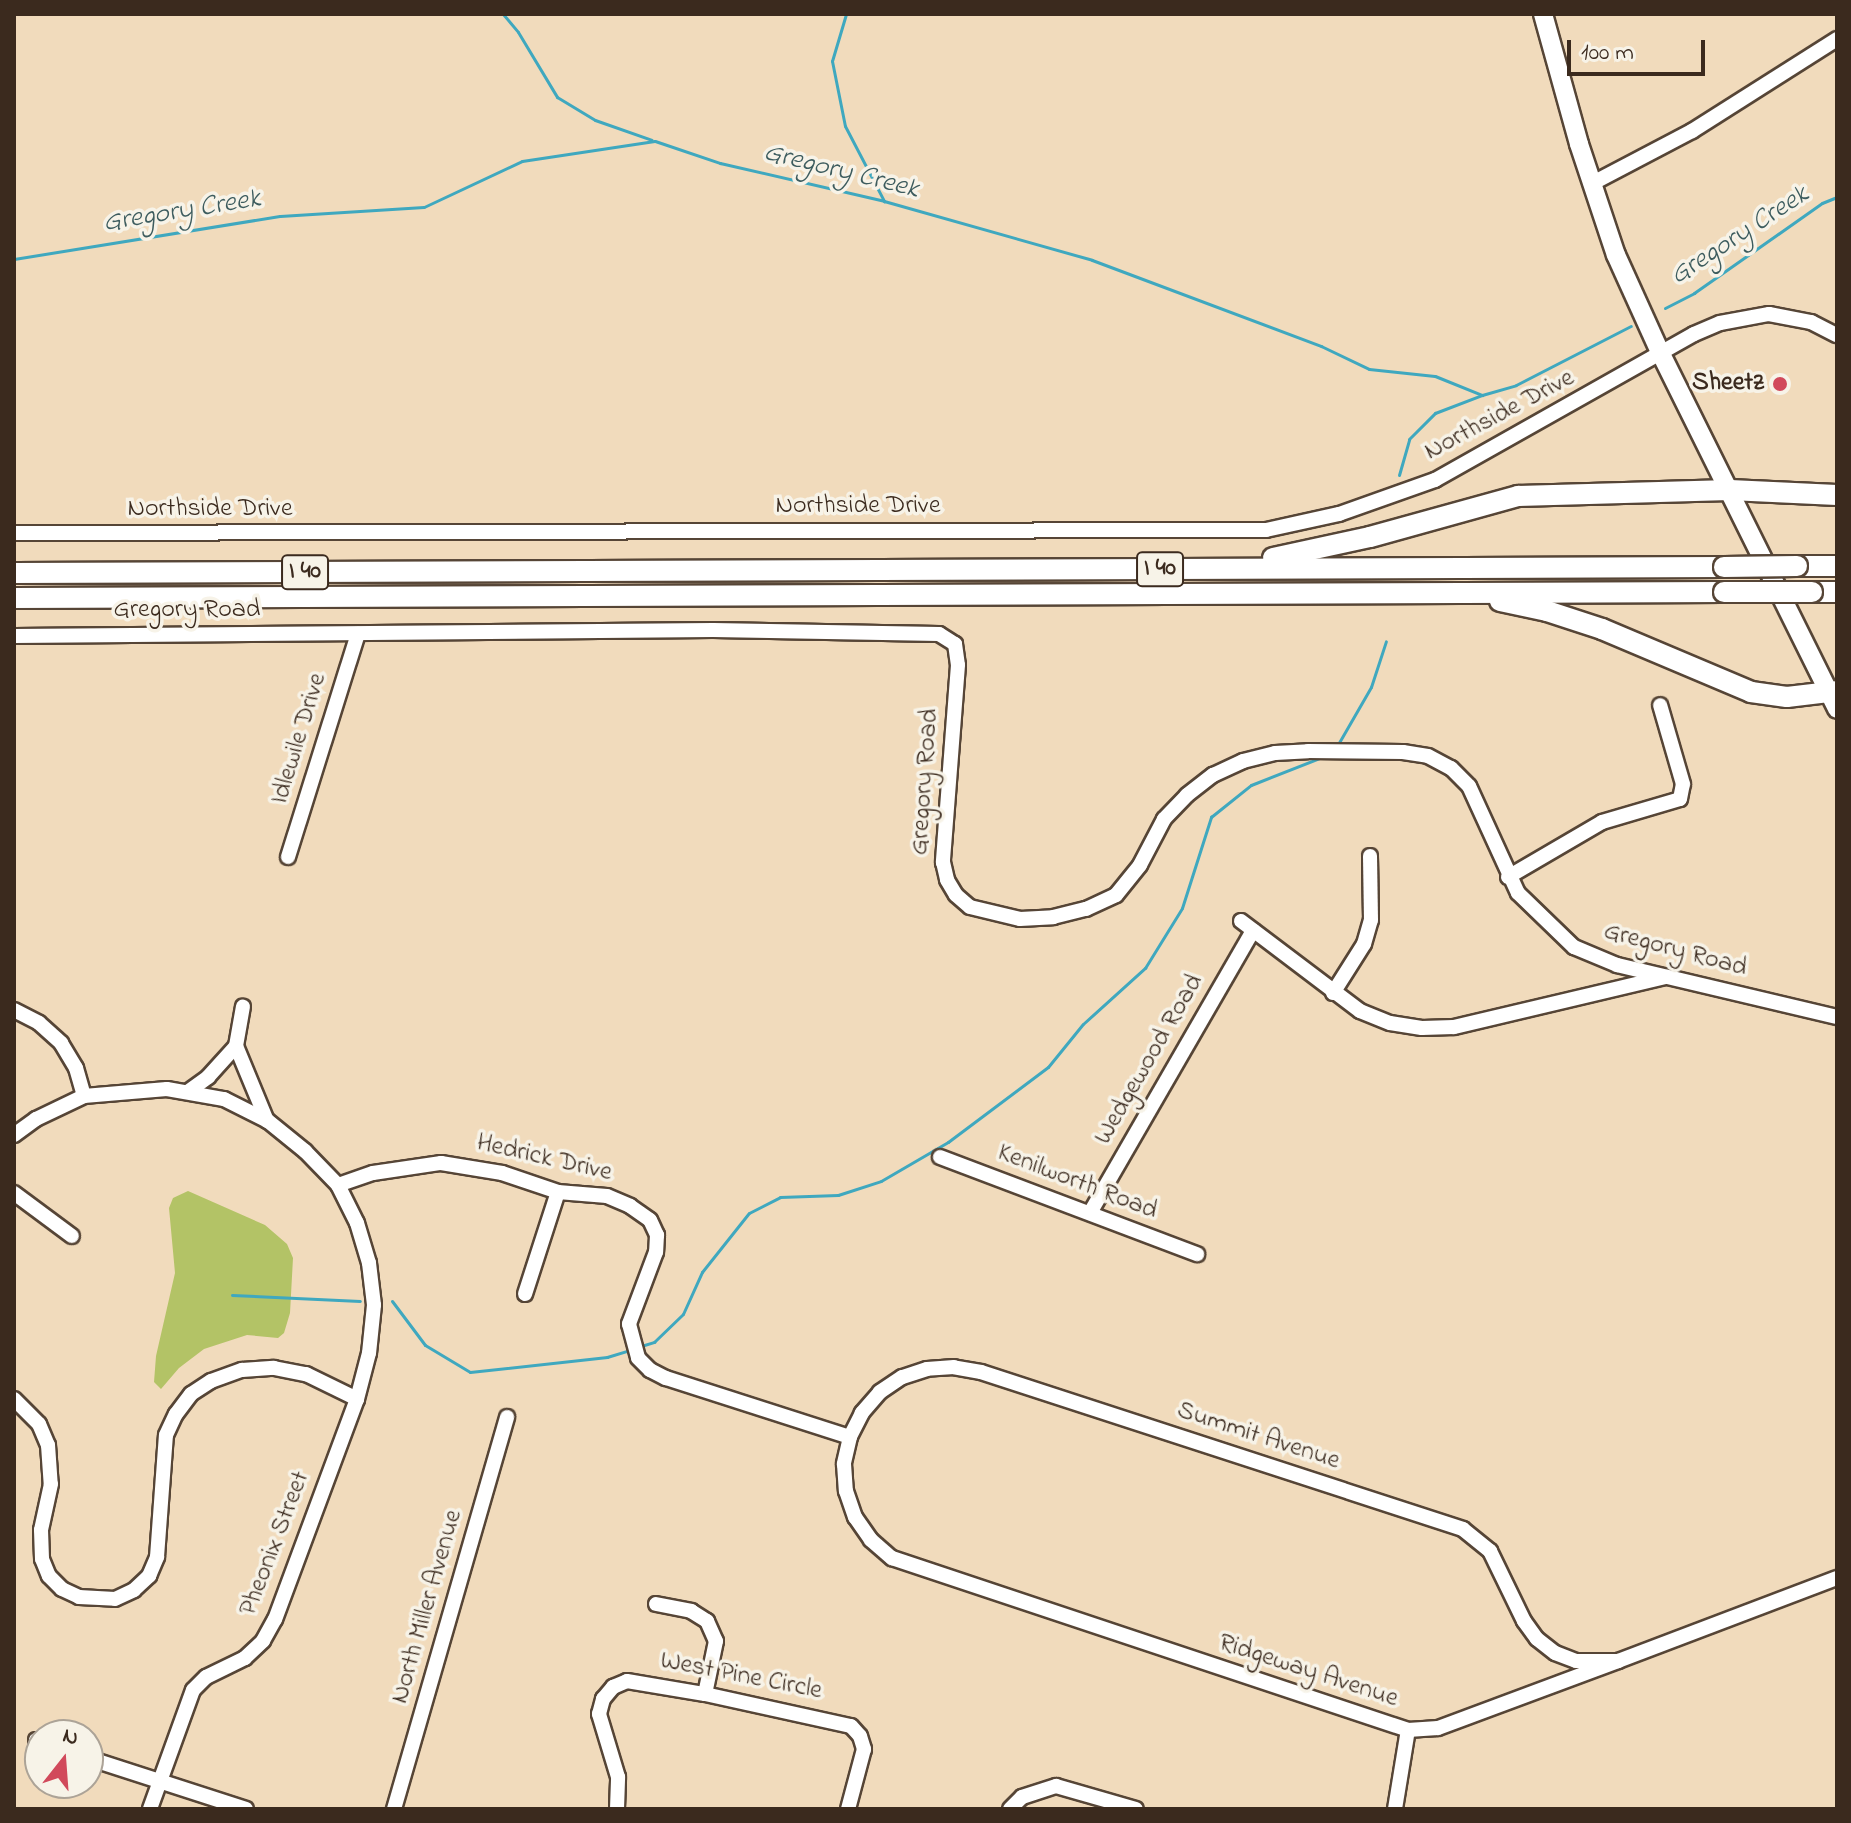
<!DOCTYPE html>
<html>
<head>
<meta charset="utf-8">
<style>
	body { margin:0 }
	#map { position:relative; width:1851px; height:1823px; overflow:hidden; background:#f1dbbc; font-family:"Indie Flower",sans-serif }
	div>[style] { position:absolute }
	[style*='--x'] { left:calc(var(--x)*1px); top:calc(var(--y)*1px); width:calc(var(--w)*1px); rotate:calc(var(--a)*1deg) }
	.green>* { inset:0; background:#b3c366 }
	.stream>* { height:3px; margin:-1.5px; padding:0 1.5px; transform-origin:1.5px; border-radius:1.5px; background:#3fa8bf }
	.roads { filter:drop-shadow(2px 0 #564536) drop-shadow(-2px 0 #564536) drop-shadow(0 2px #564536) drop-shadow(0 -2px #564536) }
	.minor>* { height:14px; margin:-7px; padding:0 7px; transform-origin:7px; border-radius:7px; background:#fff }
	.major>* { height:18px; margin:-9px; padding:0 9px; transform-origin:9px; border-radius:9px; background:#fff }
	.highway>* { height:20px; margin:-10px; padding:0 10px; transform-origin:10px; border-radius:10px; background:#fff }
	.bridges { filter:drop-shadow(2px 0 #564536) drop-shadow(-2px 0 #564536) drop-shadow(0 2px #564536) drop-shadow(0 -2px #564536) }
	.highway-bridge>* { height:20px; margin:-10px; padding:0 10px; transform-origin:10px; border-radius:10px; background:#fff }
	.dots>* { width:22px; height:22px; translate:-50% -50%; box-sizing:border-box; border:4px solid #f7f3e8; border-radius:50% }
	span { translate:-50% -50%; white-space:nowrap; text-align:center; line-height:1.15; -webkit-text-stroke:7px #f7f3e8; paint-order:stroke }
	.shield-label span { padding:2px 6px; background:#f7f3e8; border:2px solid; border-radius:6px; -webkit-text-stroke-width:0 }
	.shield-label { font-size:24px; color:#3b2a1e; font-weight:700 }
	.poi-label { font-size:26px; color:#3b2a1e; font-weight:700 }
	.right { translate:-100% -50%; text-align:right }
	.street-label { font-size:26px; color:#3b2a1e }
	.water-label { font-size:28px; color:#3d5c5e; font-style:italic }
	.frame { position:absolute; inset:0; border:16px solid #3b2a1e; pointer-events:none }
	.north { position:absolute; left:24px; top:1719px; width:80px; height:80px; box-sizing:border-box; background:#f7f3e8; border:2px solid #aca397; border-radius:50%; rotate:17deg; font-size:22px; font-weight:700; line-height:32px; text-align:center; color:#3b2a1e }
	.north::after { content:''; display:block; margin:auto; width:28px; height:36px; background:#d1495b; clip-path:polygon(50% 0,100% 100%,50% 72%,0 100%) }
	.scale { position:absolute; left:1567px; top:40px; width:138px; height:36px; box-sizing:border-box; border:4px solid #3b2a1e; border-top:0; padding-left:10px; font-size:24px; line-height:28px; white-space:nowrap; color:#3b2a1e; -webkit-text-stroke:6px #f7f3e8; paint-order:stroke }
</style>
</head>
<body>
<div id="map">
	<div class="green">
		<i style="clip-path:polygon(188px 1191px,265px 1225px,287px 1244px,293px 1258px,290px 1313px,284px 1333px,278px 1338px,247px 1335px,204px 1349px,179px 1368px,161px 1389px,154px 1382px,156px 1356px,175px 1273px,169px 1208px,173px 1198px)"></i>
	</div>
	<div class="stream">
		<i style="--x:503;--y:14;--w:23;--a:50"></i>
		<i style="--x:518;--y:32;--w:76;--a:59"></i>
		<i style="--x:557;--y:97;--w:44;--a:31.2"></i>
		<i style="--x:595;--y:120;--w:60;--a:19.3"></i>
		<i style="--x:846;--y:14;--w:49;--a:106.6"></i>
		<i style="--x:832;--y:61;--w:66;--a:78.7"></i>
		<i style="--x:845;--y:126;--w:85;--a:62.5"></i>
		<i style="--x:14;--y:259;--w:269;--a:-9.2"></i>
		<i style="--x:280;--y:216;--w:144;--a:-3.6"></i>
		<i style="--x:424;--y:207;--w:108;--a:-25.1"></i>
		<i style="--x:522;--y:161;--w:134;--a:-8.6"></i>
		<i style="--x:655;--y:141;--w:69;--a:18.7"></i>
		<i style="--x:720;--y:163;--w:168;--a:13"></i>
		<i style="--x:884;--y:201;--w:216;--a:15.8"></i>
		<i style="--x:1092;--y:260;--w:245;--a:20.6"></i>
		<i style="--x:1321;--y:346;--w:53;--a:25.6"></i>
		<i style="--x:1369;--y:369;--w:66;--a:6.1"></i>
		<i style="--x:1435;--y:376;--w:51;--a:22"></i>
		<i style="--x:1482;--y:395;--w:35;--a:-16"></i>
		<i style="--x:1516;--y:385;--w:129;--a:-27.2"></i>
		<i style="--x:1665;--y:308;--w:33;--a:-27"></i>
		<i style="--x:1694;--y:293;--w:156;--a:-35.1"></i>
		<i style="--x:1822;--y:203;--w:16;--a:-22"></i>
		<i style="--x:1399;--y:475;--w:37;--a:-74"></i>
		<i style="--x:1409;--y:439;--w:37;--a:-45"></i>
		<i style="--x:1435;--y:413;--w:50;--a:-21"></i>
		<i style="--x:1337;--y:746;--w:68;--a:-60"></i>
		<i style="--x:1371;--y:687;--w:48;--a:-71.9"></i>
		<i style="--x:232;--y:1295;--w:128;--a:2.7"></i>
		<i style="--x:392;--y:1301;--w:55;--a:53.1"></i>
		<i style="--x:425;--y:1345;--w:52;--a:31"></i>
		<i style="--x:470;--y:1372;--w:138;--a:-6.2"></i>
		<i style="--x:607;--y:1357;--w:21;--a:-17"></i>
		<i style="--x:641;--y:1346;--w:14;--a:-17"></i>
		<i style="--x:654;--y:1342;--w:40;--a:-44"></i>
		<i style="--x:683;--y:1314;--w:46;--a:-65.7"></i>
		<i style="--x:702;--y:1272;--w:75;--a:-51.5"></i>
		<i style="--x:749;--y:1213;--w:35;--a:-27"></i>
		<i style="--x:780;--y:1197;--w:58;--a:-2"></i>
		<i style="--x:838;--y:1195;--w:45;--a:-18"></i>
		<i style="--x:881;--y:1181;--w:78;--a:-30.2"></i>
		<i style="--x:948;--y:1142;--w:125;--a:-36.9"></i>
		<i style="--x:1048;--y:1067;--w:55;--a:-50.9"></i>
		<i style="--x:1083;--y:1024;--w:84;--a:-42.1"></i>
		<i style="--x:1145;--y:968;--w:70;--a:-58.3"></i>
		<i style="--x:1182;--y:908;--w:96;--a:-72.3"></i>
		<i style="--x:1211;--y:817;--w:51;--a:-38.7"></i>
		<i style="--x:1251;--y:785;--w:76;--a:-21.5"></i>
	</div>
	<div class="roads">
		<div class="minor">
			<i style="--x:1591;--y:184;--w:114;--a:-27.7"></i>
			<i style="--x:1692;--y:131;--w:172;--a:-32.4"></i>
			<i style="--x:14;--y:533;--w:1252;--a:-0.14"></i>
			<i style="--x:1266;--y:530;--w:75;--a:-12.4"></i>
			<i style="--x:1339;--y:514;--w:102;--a:-19.5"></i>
			<i style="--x:1435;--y:480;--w:297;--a:-29.4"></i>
			<i style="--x:1694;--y:334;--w:28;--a:-23"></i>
			<i style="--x:1720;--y:323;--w:50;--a:-10.4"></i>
			<i style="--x:1769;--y:314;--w:43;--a:10.8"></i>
			<i style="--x:1811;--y:322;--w:29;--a:27"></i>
			<i style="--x:14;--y:636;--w:699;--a:-0.49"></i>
			<i style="--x:713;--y:630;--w:226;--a:1"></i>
			<i style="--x:939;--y:634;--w:19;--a:32"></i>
			<i style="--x:955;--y:644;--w:21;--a:82"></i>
			<i style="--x:958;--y:665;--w:198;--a:94.4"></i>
			<i style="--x:943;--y:862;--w:18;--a:77"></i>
			<i style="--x:947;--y:880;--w:17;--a:59"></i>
			<i style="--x:956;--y:895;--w:18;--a:41"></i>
			<i style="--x:970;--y:907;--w:51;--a:13.5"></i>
			<i style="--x:1020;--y:919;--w:33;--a:-3"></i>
			<i style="--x:1053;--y:917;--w:34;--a:-14"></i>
			<i style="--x:1086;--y:909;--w:33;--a:-25"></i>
			<i style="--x:1116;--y:895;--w:38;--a:-51"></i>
			<i style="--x:1140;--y:865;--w:52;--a:-62.4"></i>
			<i style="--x:1164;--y:819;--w:33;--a:-46"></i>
			<i style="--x:1187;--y:795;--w:33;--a:-38"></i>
			<i style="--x:1213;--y:775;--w:33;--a:-25"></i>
			<i style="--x:1243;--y:761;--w:33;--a:-14"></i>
			<i style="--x:1275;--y:753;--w:33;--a:-3"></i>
			<i style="--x:1308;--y:751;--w:95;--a:0.6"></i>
			<i style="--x:1403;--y:752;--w:25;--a:9"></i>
			<i style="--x:1428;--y:756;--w:26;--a:28"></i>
			<i style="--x:1451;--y:768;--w:25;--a:45"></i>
			<i style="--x:1469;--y:786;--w:118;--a:65.4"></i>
			<i style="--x:1518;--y:893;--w:78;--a:44"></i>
			<i style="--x:1574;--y:947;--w:47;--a:22.7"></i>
			<i style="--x:1617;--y:965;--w:226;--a:13.3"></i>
			<i style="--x:288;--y:857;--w:234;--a:-72.6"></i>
			<i style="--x:1508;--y:877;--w:109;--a:-30.3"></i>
			<i style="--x:1602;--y:822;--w:81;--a:-16.4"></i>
			<i style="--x:1680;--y:799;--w:15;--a:-79"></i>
			<i style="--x:1683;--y:784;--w:82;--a:-106.2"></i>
			<i style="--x:1241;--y:921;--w:149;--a:37.1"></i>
			<i style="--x:1360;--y:1011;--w:32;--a:22"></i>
			<i style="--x:1390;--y:1023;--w:32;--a:9"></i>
			<i style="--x:1422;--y:1028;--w:32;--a:-2"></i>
			<i style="--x:1454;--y:1027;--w:218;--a:-13.3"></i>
			<i style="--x:1333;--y:993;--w:58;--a:-57.7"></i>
			<i style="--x:1364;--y:944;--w:25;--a:-74"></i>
			<i style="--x:1371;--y:920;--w:64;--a:-90.9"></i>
			<i style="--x:14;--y:1010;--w:28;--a:27"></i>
			<i style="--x:39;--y:1023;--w:30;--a:42"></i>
			<i style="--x:61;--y:1043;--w:29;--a:59"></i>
			<i style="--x:76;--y:1068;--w:29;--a:74"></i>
			<i style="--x:236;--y:1046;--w:81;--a:67.5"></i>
			<i style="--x:189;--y:1091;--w:24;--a:-36"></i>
			<i style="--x:208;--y:1077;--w:42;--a:-47.9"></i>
			<i style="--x:236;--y:1046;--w:40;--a:-80"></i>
			<i style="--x:14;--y:1135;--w:27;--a:-36"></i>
			<i style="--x:36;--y:1119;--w:53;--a:-25.6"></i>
			<i style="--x:84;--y:1096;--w:83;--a:-4.8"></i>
			<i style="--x:167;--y:1089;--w:58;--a:10"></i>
			<i style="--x:224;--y:1099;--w:49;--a:26.6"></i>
			<i style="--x:268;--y:1121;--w:48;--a:39"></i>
			<i style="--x:305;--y:1151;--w:47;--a:45.9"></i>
			<i style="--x:338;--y:1185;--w:42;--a:63.4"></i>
			<i style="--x:357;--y:1223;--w:42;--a:73.3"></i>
			<i style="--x:369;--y:1263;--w:42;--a:83.2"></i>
			<i style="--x:374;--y:1305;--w:48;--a:95.9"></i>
			<i style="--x:369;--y:1353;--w:48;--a:104.6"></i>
			<i style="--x:357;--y:1399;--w:235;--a:110.4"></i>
			<i style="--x:275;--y:1619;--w:25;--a:119"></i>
			<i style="--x:263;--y:1641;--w:25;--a:137"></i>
			<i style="--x:245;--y:1658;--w:43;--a:154"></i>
			<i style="--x:206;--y:1677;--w:18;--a:135"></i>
			<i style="--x:193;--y:1690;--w:127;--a:109.9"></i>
			<i style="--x:940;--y:1157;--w:275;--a:20.7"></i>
			<i style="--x:338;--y:1185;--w:37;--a:-19"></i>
			<i style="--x:373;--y:1173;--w:69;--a:-8.4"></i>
			<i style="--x:441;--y:1163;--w:62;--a:9.3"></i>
			<i style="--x:502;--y:1173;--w:59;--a:18.7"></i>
			<i style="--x:558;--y:1192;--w:49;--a:4.7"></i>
			<i style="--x:607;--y:1196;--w:25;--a:23"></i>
			<i style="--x:630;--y:1206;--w:24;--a:35"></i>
			<i style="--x:650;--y:1220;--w:17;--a:65"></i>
			<i style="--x:657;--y:1235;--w:17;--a:93"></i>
			<i style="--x:656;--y:1252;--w:77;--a:110.6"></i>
			<i style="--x:629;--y:1324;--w:35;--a:75"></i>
			<i style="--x:638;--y:1358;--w:17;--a:45"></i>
			<i style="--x:650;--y:1370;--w:18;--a:27"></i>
			<i style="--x:666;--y:1378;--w:193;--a:17.8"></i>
			<i style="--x:14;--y:1193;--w:72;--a:36.6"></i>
			<i style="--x:1090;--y:1213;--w:326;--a:-60"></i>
			<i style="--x:525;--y:1294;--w:107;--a:-72.1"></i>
			<i style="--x:14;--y:1399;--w:35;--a:45"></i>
			<i style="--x:39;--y:1424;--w:23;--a:67"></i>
			<i style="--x:48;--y:1445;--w:39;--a:86"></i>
			<i style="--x:51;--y:1484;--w:47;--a:102.3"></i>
			<i style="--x:41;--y:1530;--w:29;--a:88"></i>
			<i style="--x:42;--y:1559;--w:18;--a:68"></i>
			<i style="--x:49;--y:1576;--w:18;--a:45"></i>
			<i style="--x:62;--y:1589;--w:19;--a:25"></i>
			<i style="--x:79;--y:1597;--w:36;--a:3"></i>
			<i style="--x:115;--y:1599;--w:21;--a:-25"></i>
			<i style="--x:134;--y:1590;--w:21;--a:-43"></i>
			<i style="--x:149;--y:1576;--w:21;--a:-67"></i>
			<i style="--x:157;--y:1557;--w:122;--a:-85.8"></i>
			<i style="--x:166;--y:1435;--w:23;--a:-65"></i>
			<i style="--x:176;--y:1414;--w:25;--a:-53"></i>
			<i style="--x:191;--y:1394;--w:24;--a:-33"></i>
			<i style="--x:211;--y:1381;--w:33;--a:-20"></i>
			<i style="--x:242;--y:1370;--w:32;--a:-4"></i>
			<i style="--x:274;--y:1368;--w:33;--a:11"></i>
			<i style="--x:306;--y:1374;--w:57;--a:26.1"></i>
			<i style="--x:656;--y:1604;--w:36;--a:11"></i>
			<i style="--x:691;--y:1611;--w:19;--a:32"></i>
			<i style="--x:707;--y:1621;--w:22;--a:66"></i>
			<i style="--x:716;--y:1641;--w:54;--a:101.7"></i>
			<i style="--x:1618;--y:1661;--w:42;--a:180"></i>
			<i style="--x:1576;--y:1661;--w:22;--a:-159"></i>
			<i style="--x:1555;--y:1653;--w:23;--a:-142"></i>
			<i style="--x:1537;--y:1639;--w:22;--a:-126"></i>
			<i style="--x:1524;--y:1621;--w:78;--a:-115.9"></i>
			<i style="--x:1490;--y:1551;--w:35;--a:-141"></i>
			<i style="--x:1463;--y:1529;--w:507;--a:-161.96"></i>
			<i style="--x:981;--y:1372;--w:27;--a:-170"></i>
			<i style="--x:954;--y:1367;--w:27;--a:176"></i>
			<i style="--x:927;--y:1369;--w:26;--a:162"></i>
			<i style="--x:902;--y:1377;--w:27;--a:146"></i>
			<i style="--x:880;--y:1392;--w:28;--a:131"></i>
			<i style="--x:862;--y:1413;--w:27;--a:117"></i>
			<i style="--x:850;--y:1437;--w:28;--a:103"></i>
			<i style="--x:844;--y:1464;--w:27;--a:86"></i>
			<i style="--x:846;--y:1491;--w:28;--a:71"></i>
			<i style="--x:855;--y:1517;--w:28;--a:55"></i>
			<i style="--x:871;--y:1540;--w:28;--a:41"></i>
			<i style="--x:892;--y:1558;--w:544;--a:18.43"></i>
			<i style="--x:1408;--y:1730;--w:30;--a:-4"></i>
			<i style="--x:1438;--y:1728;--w:192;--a:-20.4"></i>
			<i style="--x:1618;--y:1661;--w:234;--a:-20.8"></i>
			<i style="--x:36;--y:1740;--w:4;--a:14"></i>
			<i style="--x:88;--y:1758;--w:166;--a:17.9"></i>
			<i style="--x:394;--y:1809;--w:408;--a:-73.9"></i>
			<i style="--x:617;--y:1809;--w:32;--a:-88"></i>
			<i style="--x:618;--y:1777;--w:66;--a:-106.8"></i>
			<i style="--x:599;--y:1714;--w:16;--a:-75"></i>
			<i style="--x:603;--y:1699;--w:16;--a:-50"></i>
			<i style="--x:613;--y:1687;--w:15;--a:-23"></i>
			<i style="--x:627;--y:1681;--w:79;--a:9.5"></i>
			<i style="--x:705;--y:1694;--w:149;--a:12.4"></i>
			<i style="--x:851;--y:1726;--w:13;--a:48"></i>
			<i style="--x:860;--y:1736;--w:14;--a:73"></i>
			<i style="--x:864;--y:1749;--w:62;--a:104.9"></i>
			<i style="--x:1010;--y:1809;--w:17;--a:-45"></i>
			<i style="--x:1022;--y:1797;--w:36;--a:-18"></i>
			<i style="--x:1056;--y:1786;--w:83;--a:16"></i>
			<i style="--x:1395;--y:1809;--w:80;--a:-80.7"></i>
		</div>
		<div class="major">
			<i style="--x:1543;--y:14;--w:135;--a:74.5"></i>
			<i style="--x:1579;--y:144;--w:117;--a:71.6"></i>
			<i style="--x:1616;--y:255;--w:109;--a:65.6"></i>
			<i style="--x:1661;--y:354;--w:396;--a:63.6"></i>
		</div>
		<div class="highway">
			<i style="--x:1273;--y:558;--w:99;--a:-12.2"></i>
			<i style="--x:1370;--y:537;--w:154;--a:-15.5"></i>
			<i style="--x:1518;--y:496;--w:212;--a:-1.6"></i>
			<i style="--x:1730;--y:490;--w:107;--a:2.7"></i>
			<i style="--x:1797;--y:566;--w:40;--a:0"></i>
			<i style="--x:14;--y:573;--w:1710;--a:-0.2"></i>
			<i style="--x:1812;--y:592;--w:25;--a:0"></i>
			<i style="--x:14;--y:598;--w:1710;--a:-0.2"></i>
			<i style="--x:1500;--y:601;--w:48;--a:12"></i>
			<i style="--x:1547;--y:611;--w:58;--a:18.1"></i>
			<i style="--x:1602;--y:629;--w:162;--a:22.9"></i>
			<i style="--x:1751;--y:692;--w:36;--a:8"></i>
			<i style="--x:1787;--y:697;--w:50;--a:-6.8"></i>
		</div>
	</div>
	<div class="bridges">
		<div class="highway-bridge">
			<i style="--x:1724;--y:567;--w:73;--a:-0.8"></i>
			<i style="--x:1724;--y:592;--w:88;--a:0"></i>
		</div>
	</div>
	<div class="dots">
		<i style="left:1780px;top:384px;background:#d1495b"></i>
	</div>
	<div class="shield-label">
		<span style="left:1160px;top:569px">I 40</span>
		<span style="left:305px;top:572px">I 40</span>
	</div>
	<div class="poi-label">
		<span class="right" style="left:1764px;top:384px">Sheetz</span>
	</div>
	<div class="street-label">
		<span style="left:1500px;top:416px;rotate:-28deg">Northside Drive</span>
		<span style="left:858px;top:507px">Northside Drive</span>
		<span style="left:210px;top:510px">Northside Drive</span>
		<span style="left:187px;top:611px">Gregory Road</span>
		<span style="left:300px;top:739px;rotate:-73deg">Idlewile Drive</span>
		<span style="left:926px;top:782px;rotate:-86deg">Gregory Road</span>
		<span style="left:1675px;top:951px;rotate:15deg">Gregory Road</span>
		<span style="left:1150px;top:1060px;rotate:-60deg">Wedgewood Road</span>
		<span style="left:544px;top:1159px;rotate:13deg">Hedrick Drive</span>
		<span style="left:1077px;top:1183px;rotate:21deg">Kenilworth Road</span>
		<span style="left:1258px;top:1437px;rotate:18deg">Summit Avenue</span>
		<span style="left:276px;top:1544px;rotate:-69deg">Pheonix Street</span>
		<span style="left:428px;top:1607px;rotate:-74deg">North Miller Avenue</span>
		<span style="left:1308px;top:1672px;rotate:18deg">Ridgeway Avenue</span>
		<span style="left:741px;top:1677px;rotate:11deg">West Pine Circle</span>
	</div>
	<div class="water-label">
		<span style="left:841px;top:172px;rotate:14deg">Gregory Creek</span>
		<span style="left:182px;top:212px;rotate:-9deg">Gregory Creek</span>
		<span style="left:1740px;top:236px;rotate:-33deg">Gregory Creek</span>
	</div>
	<div class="frame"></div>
	<div class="north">N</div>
	<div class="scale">100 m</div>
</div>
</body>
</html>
